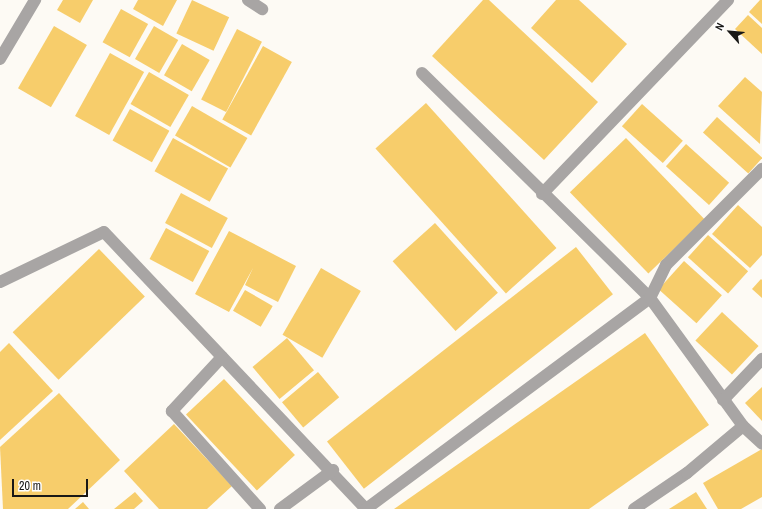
<!DOCTYPE html>
<html>
<head>
<meta charset="utf-8">
<style>
	body { margin:0 }
	#map { position:relative; width:762px; height:509px; overflow:hidden; background:#fdfaf4; font-family:"Archivo Narrow",sans-serif }
	div>[style] { position:absolute }
	[style*='--x'] { left:calc(var(--x)*1px); top:calc(var(--y)*1px); width:calc(var(--w)*1px); rotate:calc(var(--a)*1deg) }
	.building>* { inset:0; background:#f7cd6b; transform-origin:0 0 }
	.street>* { height:12px; margin:-6px; padding:0 6px; transform-origin:6px; border-radius:6px; background:#a8a5a4 }
	span { translate:-50% -50%; white-space:nowrap; text-align:center; line-height:1.15; -webkit-text-stroke:3px #fff; paint-order:stroke }
	.north { position:absolute; left:710px; top:12px; width:40px; height:40px; -webkit-text-stroke:3px #fff; paint-order:stroke; rotate:297deg; font-size:11px; font-weight:700; line-height:16px; text-align:center; color:#191816 }
	.north::after { content:''; display:block; margin:auto; width:14px; height:18px; background:#191816; clip-path:polygon(50% 0,100% 100%,50% 72%,0 100%) }
	.scale { position:absolute; left:12px; top:479px; width:76px; height:18px; box-sizing:border-box; border:2px solid #191816; border-top:0; padding-left:5px; font-size:12px; line-height:14px; white-space:nowrap; color:#191816; -webkit-text-stroke:3px #fff; paint-order:stroke }
</style>
</head>
<body>
<div id="map">
	<div class="building">
		<i style="clip-path:polygon(63px 0,93px 0,80px 23px,57px 10px)"></i>
		<i style="clip-path:polygon(138px 0,177px 0,163px 26px,133px 9px)"></i>
		<i style="left:192px;top:0;width:41px;height:37px;rotate:25deg"></i>
		<i style="clip-path:polygon(483px 0,489px 0,598px 102px,544px 160px,432px 56px)"></i>
		<i style="clip-path:polygon(556px 0,579px 0,627px 44px,592px 83px,531px 28px)"></i>
		<i style="clip-path:polygon(760px 0,762px 0,762px 24px,749px 12px)"></i>
		<i style="left:121px;top:9px;width:31px;height:38px;rotate:29deg"></i>
		<i style="clip-path:polygon(748px 15px,762px 28px,762px 54px,735px 29px)"></i>
		<i style="left:54px;top:26px;width:38px;height:72px;rotate:30deg"></i>
		<i style="left:154px;top:26px;width:28px;height:38px;rotate:30deg"></i>
		<i style="left:237px;top:29px;width:28px;height:79px;rotate:27deg"></i>
		<i style="left:182px;top:44px;width:32px;height:36px;rotate:30deg"></i>
		<i style="left:263px;top:46px;width:33px;height:84px;rotate:29deg"></i>
		<i style="left:110px;top:53px;width:39px;height:72px;rotate:29deg"></i>
		<i style="left:149px;top:72px;width:46px;height:37px;rotate:30deg"></i>
		<i style="clip-path:polygon(745px 77px,762px 92px,760px 144px,718px 106px)"></i>
		<i style="left:426px;top:103px;width:195px;height:68px;rotate:48deg"></i>
		<i style="left:642px;top:104px;width:55px;height:30px;rotate:42deg"></i>
		<i style="left:192px;top:106px;width:64px;height:34px;rotate:30deg"></i>
		<i style="left:130px;top:109px;width:45px;height:36px;rotate:29deg"></i>
		<i style="left:717px;top:117px;width:61px;height:21px;rotate:42deg"></i>
		<i style="left:173px;top:138px;width:63px;height:38px;rotate:29deg"></i>
		<i style="left:626px;top:138px;width:113px;height:78px;rotate:46deg"></i>
		<i style="left:686px;top:144px;width:58px;height:30px;rotate:42deg"></i>
		<i style="left:181px;top:193px;width:53px;height:34px;rotate:28deg"></i>
		<i style="clip-path:polygon(738px 205px,762px 227px,762px 255px,750px 268px,712px 234px)"></i>
		<i style="left:435px;top:223px;width:94px;height:57px;rotate:48deg"></i>
		<i style="left:166px;top:228px;width:49px;height:35px;rotate:28deg"></i>
		<i style="clip-path:polygon(229px 231px,296px 266px,278px 302px,245px 285px,253px 268px,229px 312px,195px 294px)"></i>
		<i style="left:708px;top:235px;width:54px;height:30px;rotate:42deg"></i>
		<i style="left:576px;top:247px;width:60px;height:316px;rotate:52deg"></i>
		<i style="left:99px;top:249px;width:66px;height:120px;rotate:46deg"></i>
		<i style="left:684px;top:261px;width:51px;height:38px;rotate:42deg"></i>
		<i style="left:321px;top:268px;width:46px;height:77px;rotate:30deg"></i>
		<i style="clip-path:polygon(761px 279px,762px 280px,762px 298px,752px 289px)"></i>
		<i style="left:245px;top:290px;width:32px;height:24px;rotate:30deg"></i>
		<i style="left:722px;top:312px;width:50px;height:39px;rotate:43deg"></i>
		<i style="clip-path:polygon(645px 333px,709px 425px,589px 509px,394px 509px)"></i>
		<i style="left:287px;top:338px;width:42px;height:45px;rotate:50deg"></i>
		<i style="clip-path:polygon(9px 343px,53px 391px,0 440px,0 352px)"></i>
		<i style="left:318px;top:372px;width:33px;height:47px;rotate:50deg"></i>
		<i style="left:224px;top:379px;width:104px;height:52px;rotate:47deg"></i>
		<i style="clip-path:polygon(762px 387px,762px 421px,745px 403px)"></i>
		<i style="clip-path:polygon(59px 393px,120px 460px,68px 509px,3px 509px,0 447px)"></i>
		<i style="clip-path:polygon(174px 424px,232px 486px,207px 509px,159px 509px,124px 471px)"></i>
		<i style="clip-path:polygon(762px 449px,762px 497px,741px 509px,718px 509px,703px 483px)"></i>
		<i style="clip-path:polygon(135px 492px,143px 501px,134px 509px,114px 509px)"></i>
		<i style="clip-path:polygon(696px 492px,707px 509px,669px 509px)"></i>
		<i style="clip-path:polygon(83px 502px,89px 509px,75px 509px)"></i>
	</div>
	<div class="street">
		<i style="--x:248;--y:0;--w:17;--a:33"></i>
		<i style="--x:0;--y:59;--w:69;--a:-59.3"></i>
		<i style="--x:422;--y:73;--w:320;--a:44.6"></i>
		<i style="--x:650;--y:298;--w:158;--a:54"></i>
		<i style="--x:743;--y:426;--w:26;--a:43"></i>
		<i style="--x:542;--y:194;--w:269;--a:-46.2"></i>
		<i style="--x:0;--y:282;--w:115;--a:-25.7"></i>
		<i style="--x:104;--y:232;--w:381;--a:46.6"></i>
		<i style="--x:366;--y:509;--w:354;--a:-36.6"></i>
		<i style="--x:650;--y:298;--w:37;--a:-64"></i>
		<i style="--x:666;--y:265;--w:136;--a:-45"></i>
		<i style="--x:222;--y:357;--w:74;--a:132.8"></i>
		<i style="--x:172;--y:411;--w:132;--a:48.1"></i>
		<i style="--x:723;--y:400;--w:57;--a:-46.4"></i>
		<i style="--x:280;--y:509;--w:66;--a:-36.3"></i>
		<i style="--x:634;--y:509;--w:64;--a:-34.2"></i>
		<i style="--x:687;--y:473;--w:73;--a:-40"></i>
	</div>
	<div class="north">N</div>
	<div class="scale">20 m</div>
</div>
</body>
</html>
